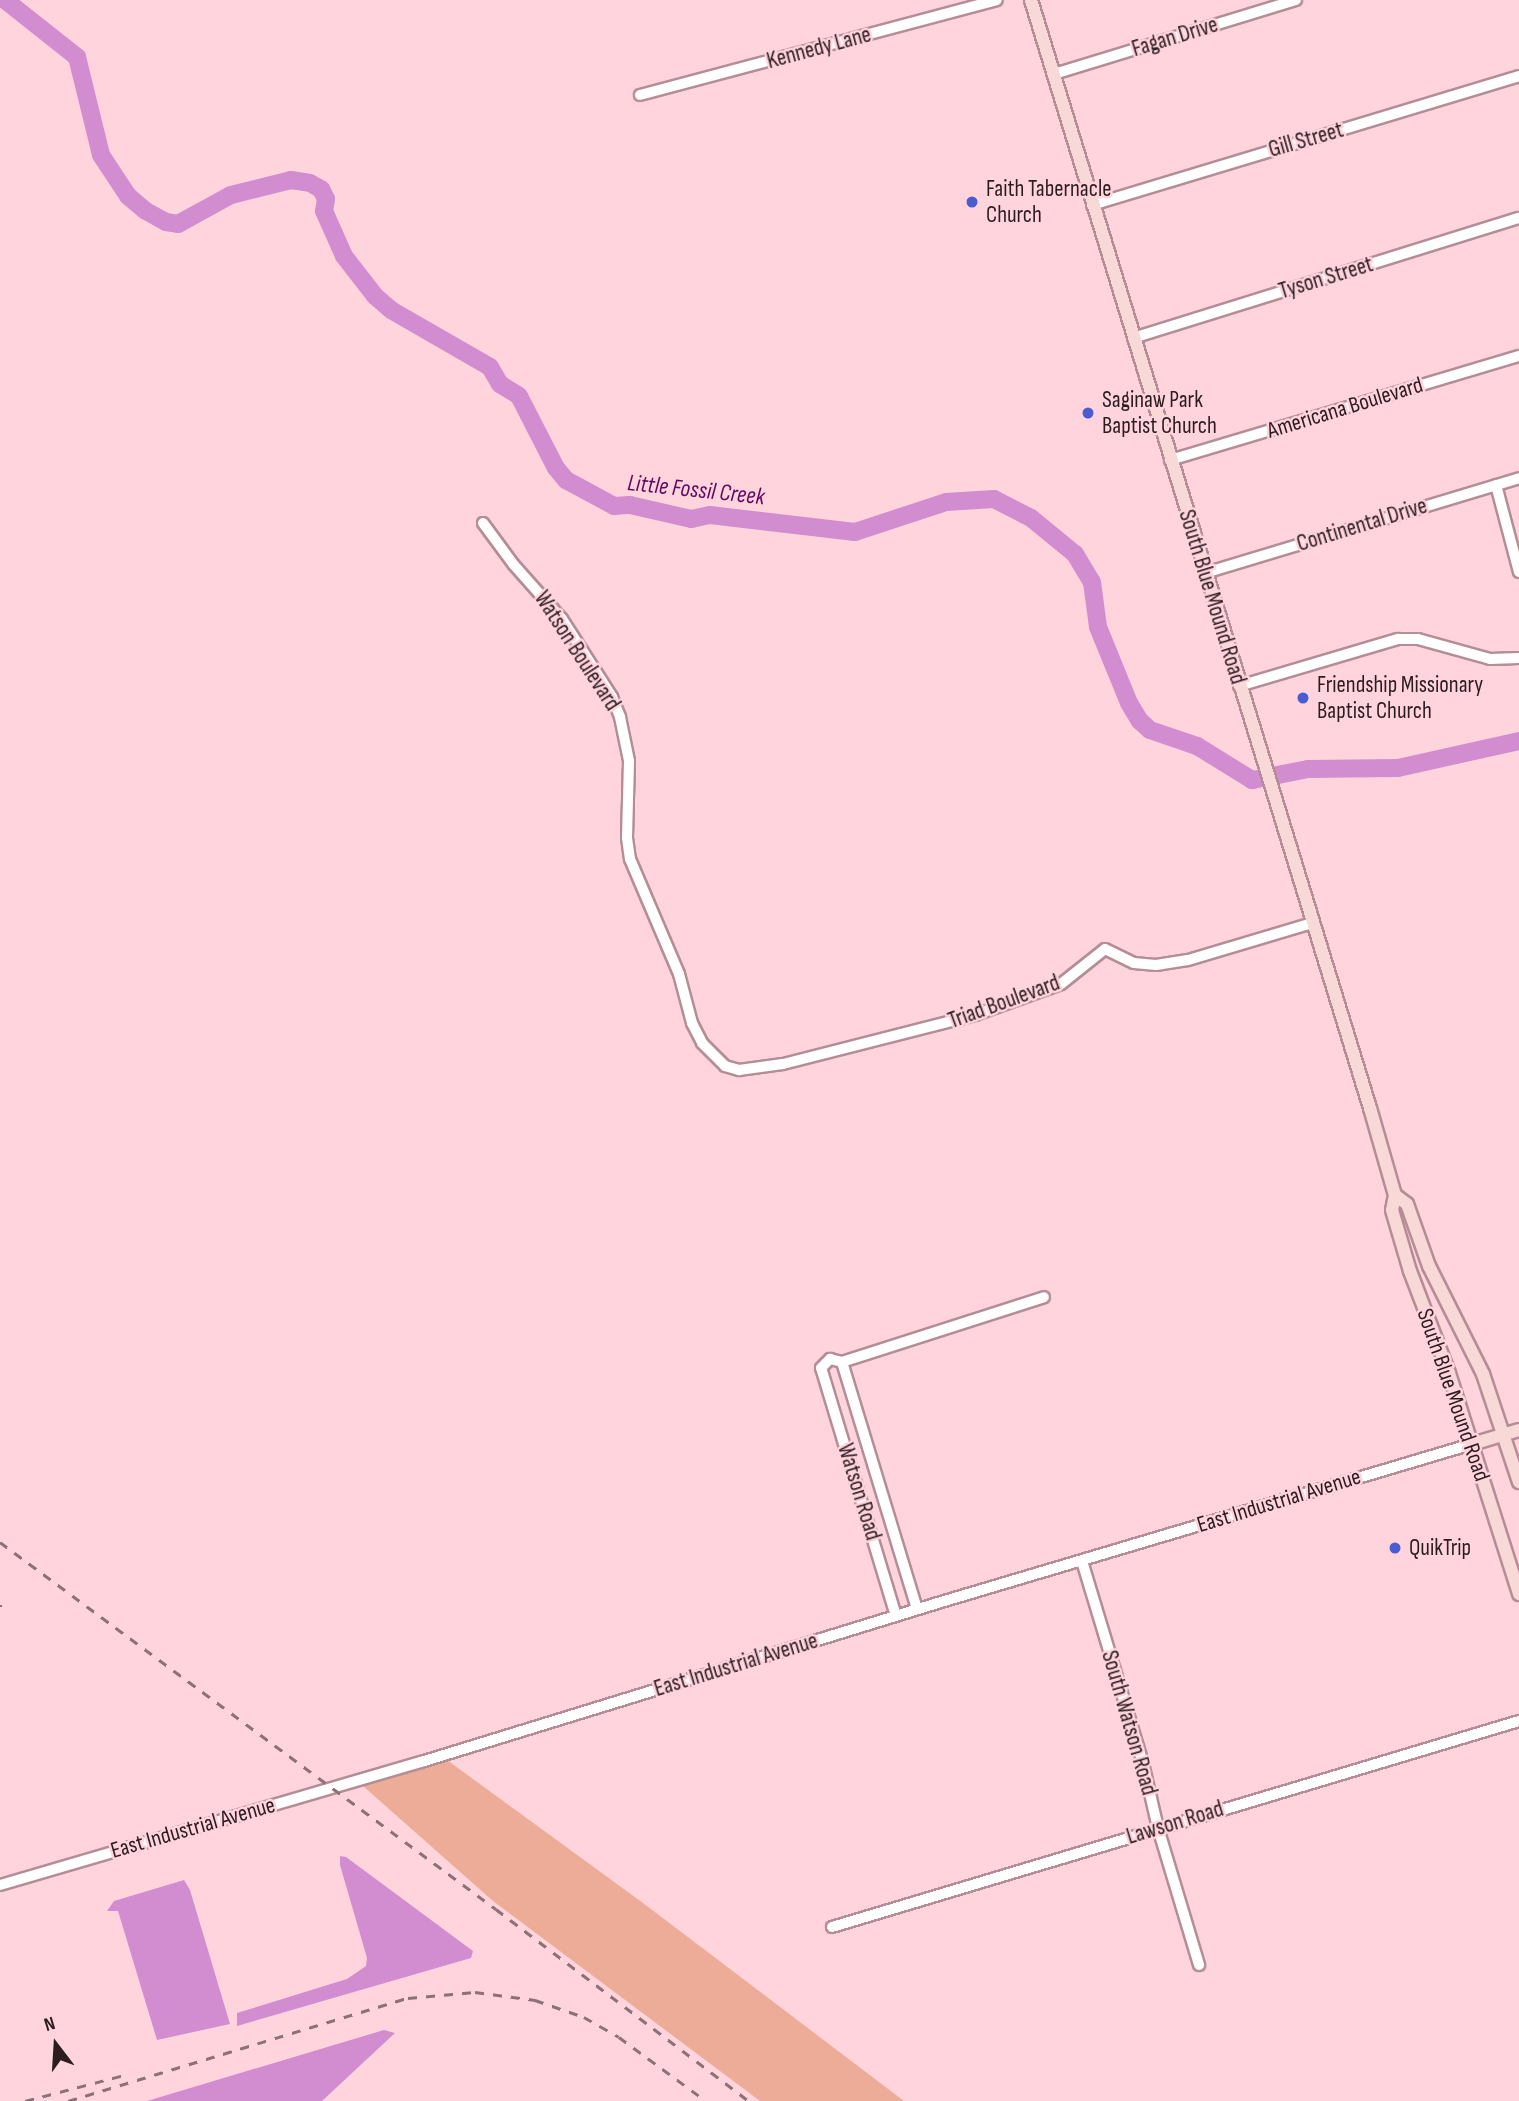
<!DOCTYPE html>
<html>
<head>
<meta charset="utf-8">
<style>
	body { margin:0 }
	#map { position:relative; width:1519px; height:2101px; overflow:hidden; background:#ffd4dd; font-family:"Sofia Sans Condensed",sans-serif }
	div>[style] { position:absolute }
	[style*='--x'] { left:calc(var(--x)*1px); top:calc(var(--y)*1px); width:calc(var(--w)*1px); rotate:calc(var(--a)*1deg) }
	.green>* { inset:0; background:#edac97 }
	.water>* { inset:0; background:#d28dd1 }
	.river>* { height:18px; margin:-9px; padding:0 9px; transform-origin:9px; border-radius:9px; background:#d28dd1 }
	.roads { filter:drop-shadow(2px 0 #b48d96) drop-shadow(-2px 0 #b48d96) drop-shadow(0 2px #b48d96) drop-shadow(0 -2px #b48d96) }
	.minor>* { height:10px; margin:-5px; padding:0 5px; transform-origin:5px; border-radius:5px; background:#fff }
	.major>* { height:12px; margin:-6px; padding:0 6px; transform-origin:6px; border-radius:6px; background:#f8d9d7 }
	.rail>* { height:2.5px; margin-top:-1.25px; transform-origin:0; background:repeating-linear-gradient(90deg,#8d7178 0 9px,transparent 0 18px) }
	.dots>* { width:19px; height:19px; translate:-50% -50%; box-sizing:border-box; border:4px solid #ffd4dd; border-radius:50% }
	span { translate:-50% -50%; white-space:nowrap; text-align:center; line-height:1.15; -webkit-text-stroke:5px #ffd4dd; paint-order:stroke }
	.street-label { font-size:23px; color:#2b1c20 }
	.poi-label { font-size:23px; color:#2b1c20 }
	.left { translate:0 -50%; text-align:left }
	.water-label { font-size:24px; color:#600a63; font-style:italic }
	.north { position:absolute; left:21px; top:2010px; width:70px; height:70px; -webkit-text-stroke:5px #ffd4dd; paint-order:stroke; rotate:343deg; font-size:19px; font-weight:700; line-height:28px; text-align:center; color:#2b1c20 }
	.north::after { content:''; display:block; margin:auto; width:24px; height:32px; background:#2b1c20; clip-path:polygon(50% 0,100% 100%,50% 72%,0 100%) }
</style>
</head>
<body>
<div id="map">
	<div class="green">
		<i style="clip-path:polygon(447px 1760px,643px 1903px,904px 2101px,760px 2101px,493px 1901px,363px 1786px)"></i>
	</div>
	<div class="water">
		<i style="clip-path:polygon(340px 1856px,346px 1857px,473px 1951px,471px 1958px,237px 2026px,237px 2013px,347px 1979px,366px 1966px,367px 1958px,340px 1865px)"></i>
		<i style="clip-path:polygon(184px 1880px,190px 1890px,230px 2024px,157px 2040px,118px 1911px,107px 1911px,114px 1901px)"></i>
		<i style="clip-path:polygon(384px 2030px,395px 2033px,322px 2101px,147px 2101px)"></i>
	</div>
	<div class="river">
		<i style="--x:5;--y:0;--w:92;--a:38.4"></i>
		<i style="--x:77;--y:57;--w:101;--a:76.2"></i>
		<i style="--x:101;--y:155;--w:49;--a:56.6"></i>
		<i style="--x:128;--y:196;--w:23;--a:40"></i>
		<i style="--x:146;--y:211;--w:23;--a:29"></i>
		<i style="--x:166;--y:222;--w:12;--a:9"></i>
		<i style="--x:178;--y:224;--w:60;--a:-28.7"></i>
		<i style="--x:231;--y:195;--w:62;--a:-14"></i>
		<i style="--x:291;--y:180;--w:19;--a:9"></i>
		<i style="--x:310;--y:183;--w:13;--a:29"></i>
		<i style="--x:321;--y:189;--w:11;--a:63"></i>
		<i style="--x:326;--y:199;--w:12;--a:99"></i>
		<i style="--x:324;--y:211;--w:49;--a:66"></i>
		<i style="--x:344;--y:256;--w:51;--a:52.2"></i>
		<i style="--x:375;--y:296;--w:21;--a:41"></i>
		<i style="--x:391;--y:310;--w:114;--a:29.9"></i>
		<i style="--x:490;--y:367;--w:20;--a:60"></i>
		<i style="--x:500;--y:384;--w:22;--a:32"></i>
		<i style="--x:519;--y:396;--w:81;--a:62.8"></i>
		<i style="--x:556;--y:468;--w:16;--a:50"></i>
		<i style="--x:566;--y:480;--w:55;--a:28.4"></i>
		<i style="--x:614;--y:506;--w:16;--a:-4"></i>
		<i style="--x:630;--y:505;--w:63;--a:12.9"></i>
		<i style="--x:691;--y:519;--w:19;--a:-12"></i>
		<i style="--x:710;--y:515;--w:146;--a:6.7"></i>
		<i style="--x:855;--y:532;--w:96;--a:-18.2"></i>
		<i style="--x:946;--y:502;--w:48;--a:-3.6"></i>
		<i style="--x:994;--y:499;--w:42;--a:27.2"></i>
		<i style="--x:1031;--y:518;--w:57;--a:39.3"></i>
		<i style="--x:1075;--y:554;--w:33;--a:59"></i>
		<i style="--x:1092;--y:582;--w:45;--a:82.4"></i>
		<i style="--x:1098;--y:627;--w:82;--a:67.8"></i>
		<i style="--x:1129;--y:703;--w:21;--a:59"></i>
		<i style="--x:1140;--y:721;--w:13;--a:42"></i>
		<i style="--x:1150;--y:730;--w:50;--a:18.8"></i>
		<i style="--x:1197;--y:746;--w:65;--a:31.7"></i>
		<i style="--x:1252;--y:780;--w:57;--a:-11.1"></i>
		<i style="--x:1308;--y:769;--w:90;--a:-0.6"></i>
		<i style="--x:1398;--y:768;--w:124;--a:-12.6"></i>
	</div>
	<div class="roads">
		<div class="minor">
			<i style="--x:1054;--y:74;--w:253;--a:-17"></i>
			<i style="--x:640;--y:95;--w:369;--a:-14.9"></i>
			<i style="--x:1092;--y:205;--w:446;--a:-16.8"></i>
			<i style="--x:1133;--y:338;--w:404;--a:-17.3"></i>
			<i style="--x:1170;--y:460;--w:364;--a:-16.6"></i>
			<i style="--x:1496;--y:485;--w:90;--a:75.2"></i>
			<i style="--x:483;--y:523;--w:52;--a:53.6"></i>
			<i style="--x:514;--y:565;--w:72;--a:48.4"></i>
			<i style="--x:562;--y:619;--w:93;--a:57.3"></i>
			<i style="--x:612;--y:697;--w:22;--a:68"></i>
			<i style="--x:620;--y:717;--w:45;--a:78.4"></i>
			<i style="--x:629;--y:761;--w:77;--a:91.5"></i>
			<i style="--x:627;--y:838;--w:21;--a:82"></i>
			<i style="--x:630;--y:859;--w:125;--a:66.9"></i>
			<i style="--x:679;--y:974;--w:51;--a:75.1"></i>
			<i style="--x:692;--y:1023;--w:22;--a:63"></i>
			<i style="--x:702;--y:1043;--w:33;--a:45"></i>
			<i style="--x:725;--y:1066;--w:15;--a:16"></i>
			<i style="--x:739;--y:1070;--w:44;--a:-7.8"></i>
			<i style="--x:783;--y:1064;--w:198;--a:-14.3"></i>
			<i style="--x:975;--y:1015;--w:91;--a:-19.8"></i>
			<i style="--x:1061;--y:984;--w:56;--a:-38.5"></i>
			<i style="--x:1105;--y:949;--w:32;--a:26"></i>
			<i style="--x:1134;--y:963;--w:22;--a:5"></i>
			<i style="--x:1156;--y:965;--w:32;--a:-9"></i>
			<i style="--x:1188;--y:960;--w:129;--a:-16.6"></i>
			<i style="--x:1205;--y:573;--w:328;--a:-16.8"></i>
			<i style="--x:1239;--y:686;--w:166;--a:-16.5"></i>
			<i style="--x:1398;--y:639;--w:20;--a:0"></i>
			<i style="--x:1418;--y:639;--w:75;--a:15.5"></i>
			<i style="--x:1490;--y:659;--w:29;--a:-2"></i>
			<i style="--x:842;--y:1362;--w:258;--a:73.1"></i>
			<i style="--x:1082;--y:1561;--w:211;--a:73.2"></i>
			<i style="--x:1143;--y:1763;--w:67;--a:77"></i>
			<i style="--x:1158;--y:1828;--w:143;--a:73.3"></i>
			<i style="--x:896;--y:1616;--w:259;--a:-106.8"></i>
			<i style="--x:821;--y:1368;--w:13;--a:-45"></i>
			<i style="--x:830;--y:1359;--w:12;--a:14"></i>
			<i style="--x:842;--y:1362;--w:212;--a:-17.8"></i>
			<i style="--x:0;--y:1885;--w:439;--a:-16.3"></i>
			<i style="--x:421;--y:1762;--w:544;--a:-17.1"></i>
			<i style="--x:941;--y:1602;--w:554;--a:-16.57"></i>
			<i style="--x:832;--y:1927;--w:717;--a:-16.69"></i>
		</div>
		<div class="major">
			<i style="--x:1031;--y:0;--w:1159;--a:72.99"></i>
			<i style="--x:1370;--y:1108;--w:91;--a:74"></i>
			<i style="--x:1395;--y:1195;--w:15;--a:101"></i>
			<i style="--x:1392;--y:1210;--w:64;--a:73.6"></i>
			<i style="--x:1410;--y:1271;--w:109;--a:69.1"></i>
			<i style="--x:1449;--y:1373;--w:232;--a:72.4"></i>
			<i style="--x:1395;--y:1195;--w:15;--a:37"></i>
			<i style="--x:1407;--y:1204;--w:66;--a:70.5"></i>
			<i style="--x:1429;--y:1266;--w:121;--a:63.4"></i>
			<i style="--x:1483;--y:1374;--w:114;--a:71.6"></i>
			<i style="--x:1472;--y:1444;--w:49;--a:-16.6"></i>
		</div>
	</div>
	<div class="rail">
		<i style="--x:0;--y:1542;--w:617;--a:36.5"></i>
		<i style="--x:496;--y:1909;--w:318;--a:37.2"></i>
		<i style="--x:0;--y:1606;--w:2;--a:0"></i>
		<i style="--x:25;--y:2101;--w:106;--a:-14.7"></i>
		<i style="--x:68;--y:2101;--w:355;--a:-16.9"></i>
		<i style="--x:408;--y:1998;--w:67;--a:-5.1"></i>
		<i style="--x:475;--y:1992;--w:61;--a:7.6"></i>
		<i style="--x:535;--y:2000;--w:52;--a:19.1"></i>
		<i style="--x:584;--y:2017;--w:40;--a:29.7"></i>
		<i style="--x:619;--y:2037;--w:108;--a:36.3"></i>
	</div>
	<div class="dots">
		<i style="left:972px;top:202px;background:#4b5bd0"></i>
		<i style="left:1088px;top:413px;background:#4b5bd0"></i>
		<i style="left:1303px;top:698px;background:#4b5bd0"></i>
		<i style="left:1395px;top:1548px;background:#4b5bd0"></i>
	</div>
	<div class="street-label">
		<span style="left:1175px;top:37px;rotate:-17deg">Fagan Drive</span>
		<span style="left:819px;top:48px;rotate:-15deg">Kennedy Lane</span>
		<span style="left:1306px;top:140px;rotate:-16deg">Gill Street</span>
		<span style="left:1326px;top:278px;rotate:-17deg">Tyson Street</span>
		<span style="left:1345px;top:408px;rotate:-17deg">Americana Boulevard</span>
		<span style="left:1362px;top:525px;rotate:-17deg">Continental Drive</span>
		<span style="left:1212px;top:597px;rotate:73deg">South Blue Mound Road</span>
		<span style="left:577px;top:651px;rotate:57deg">Watson Boulevard</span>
		<span style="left:1004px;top:1002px;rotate:-20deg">Triad Boulevard</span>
		<span style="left:1453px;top:1395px;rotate:71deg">South Blue Mound Road</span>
		<span style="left:859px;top:1492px;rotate:73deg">Watson Road</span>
		<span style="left:1279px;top:1501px;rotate:-17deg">East Industrial Avenue</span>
		<span style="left:736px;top:1665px;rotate:-17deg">East Industrial Avenue</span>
		<span style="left:1129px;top:1723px;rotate:74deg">South Watson Road</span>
		<span style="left:1175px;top:1823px;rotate:-17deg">Lawson Road</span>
		<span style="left:193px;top:1828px;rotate:-16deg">East Industrial Avenue</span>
	</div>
	<div class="poi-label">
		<span class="left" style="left:986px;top:202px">Faith Tabernacle<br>Church</span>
		<span class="left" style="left:1102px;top:413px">Saginaw Park<br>Baptist Church</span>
		<span class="left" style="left:1317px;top:698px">Friendship Missionary<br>Baptist Church</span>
		<span class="left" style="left:1409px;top:1548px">QuikTrip</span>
	</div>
	<div class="water-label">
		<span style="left:696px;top:490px;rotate:6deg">Little Fossil Creek</span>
	</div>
	<div class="north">N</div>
</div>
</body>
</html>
